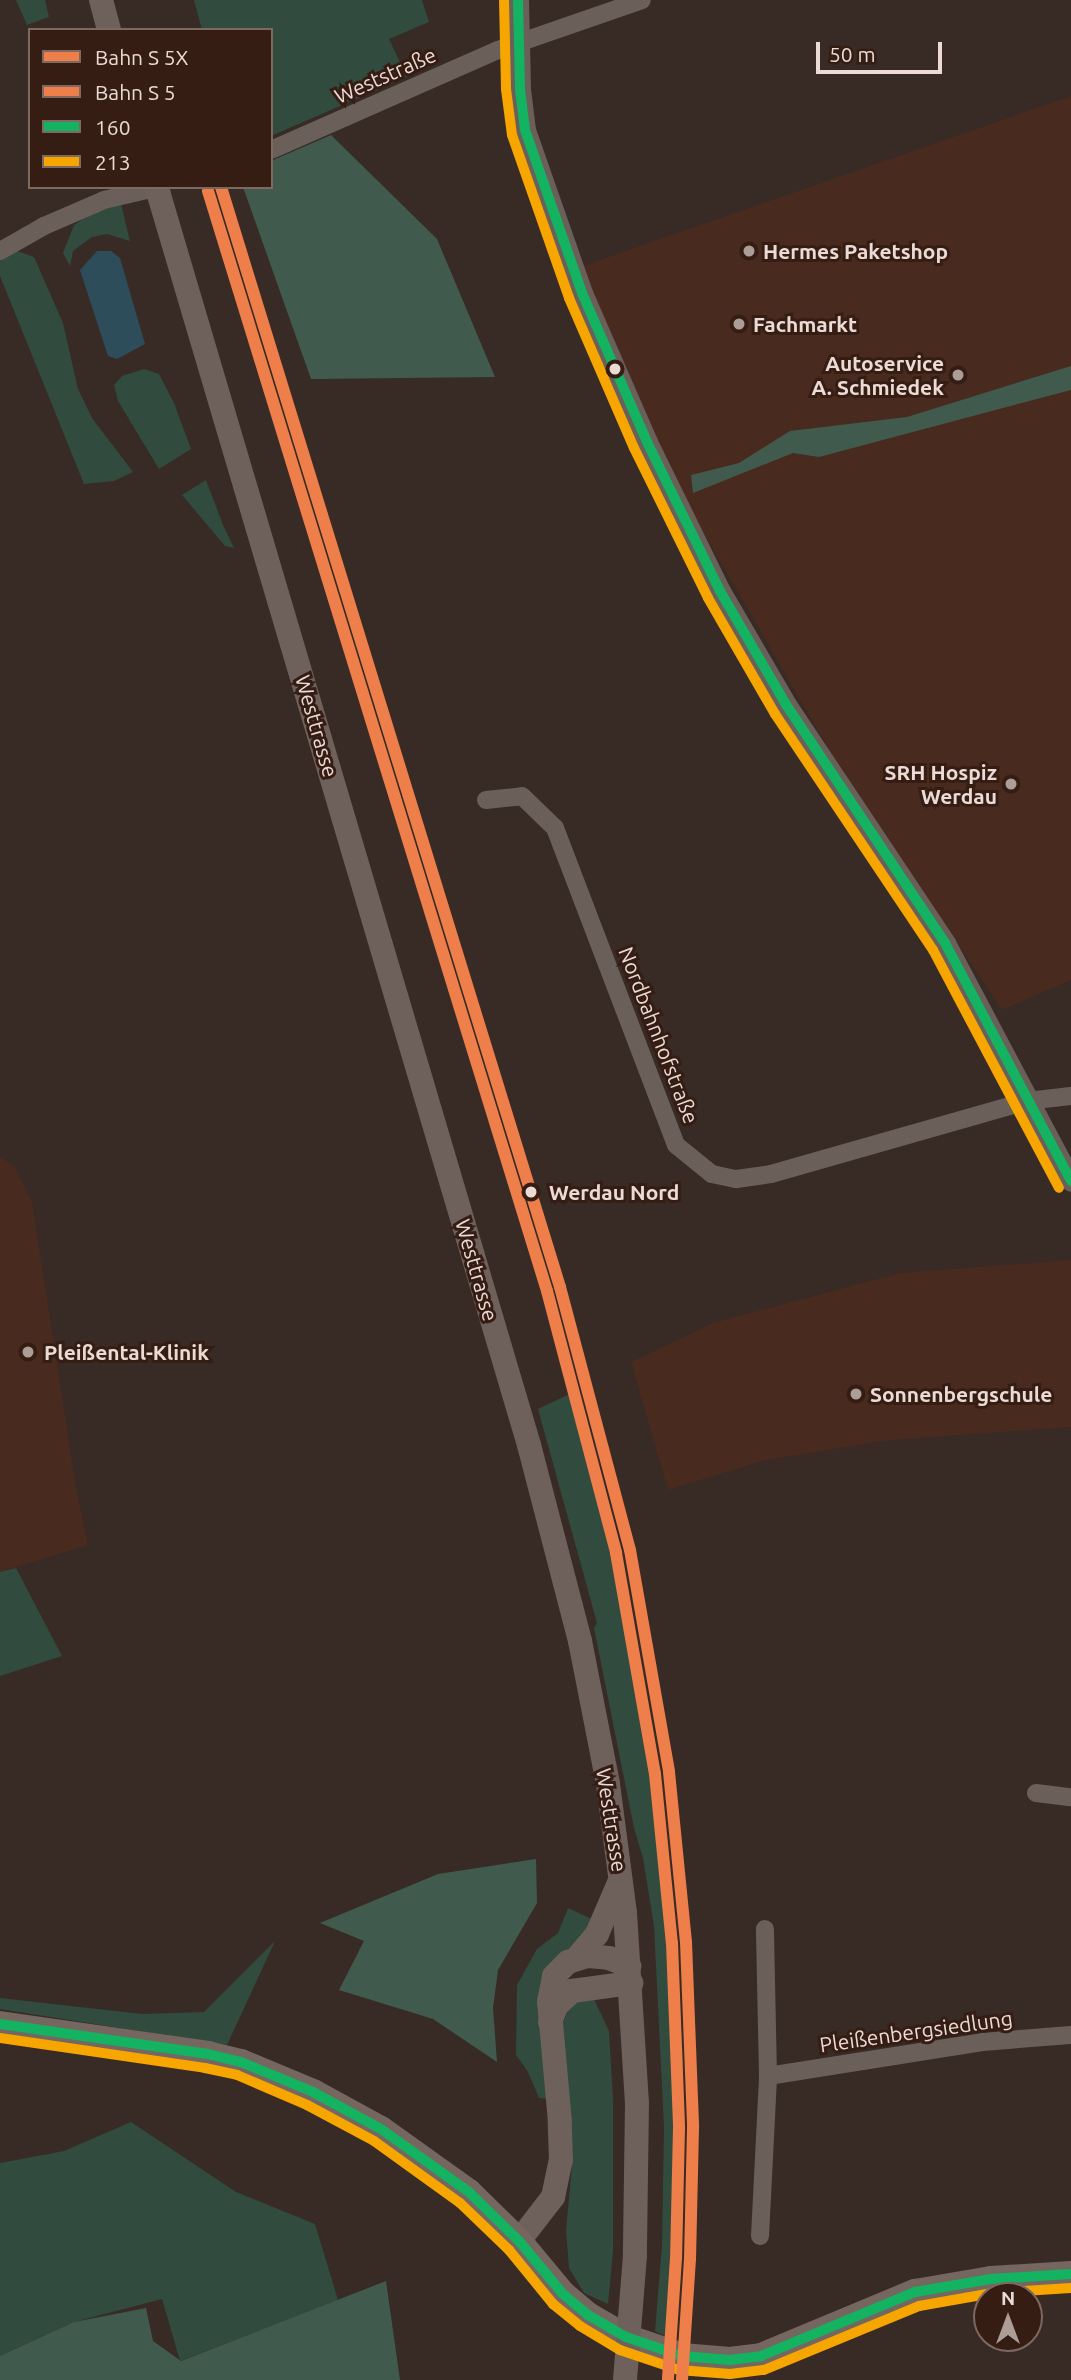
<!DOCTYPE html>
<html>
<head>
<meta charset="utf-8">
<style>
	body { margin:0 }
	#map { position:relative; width:1071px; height:2380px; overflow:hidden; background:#382a25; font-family:Ubuntu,sans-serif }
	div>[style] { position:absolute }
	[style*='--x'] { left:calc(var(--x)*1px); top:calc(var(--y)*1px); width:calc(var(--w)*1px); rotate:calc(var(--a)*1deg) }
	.built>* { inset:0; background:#482a1f }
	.green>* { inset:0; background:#314b3e }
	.forest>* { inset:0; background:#405b4e }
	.water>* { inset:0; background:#2e4d5a }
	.minor>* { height:18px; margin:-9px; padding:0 9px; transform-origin:9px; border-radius:9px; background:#6a5f59 }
	.tertiary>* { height:21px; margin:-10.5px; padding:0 10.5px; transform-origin:10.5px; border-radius:10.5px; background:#6a5f59 }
	.secondary>* { height:24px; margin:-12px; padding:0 12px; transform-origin:12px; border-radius:12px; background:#6e605a }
	.primary>* { height:26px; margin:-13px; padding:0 13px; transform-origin:13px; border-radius:13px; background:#766660 }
	.secondary-bridge>* { height:24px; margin:-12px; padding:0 12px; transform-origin:12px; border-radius:12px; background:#6e605a }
	.bus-1>* { height:10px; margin:-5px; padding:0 5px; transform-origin:5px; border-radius:5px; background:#13b361 }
	.bus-2>* { height:10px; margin:-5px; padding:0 5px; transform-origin:5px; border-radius:5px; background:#f7a600 }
	.rail-1>* { height:12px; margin:-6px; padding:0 6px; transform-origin:6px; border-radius:6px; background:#ee7e4a }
	.rail-2>* { height:12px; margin:-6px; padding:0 6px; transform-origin:6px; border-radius:6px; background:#ee7e4a }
	.dots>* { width:19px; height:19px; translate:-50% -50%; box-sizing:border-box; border:4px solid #351d14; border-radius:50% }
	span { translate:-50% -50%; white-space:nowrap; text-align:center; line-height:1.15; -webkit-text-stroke:6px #351d14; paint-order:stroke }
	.street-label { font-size:21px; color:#ecdbd5 }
	.poi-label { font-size:21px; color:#ecdbd5; font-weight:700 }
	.left { translate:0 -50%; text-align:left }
	.right { translate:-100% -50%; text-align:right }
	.stop-label { font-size:21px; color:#ecdbd5; font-weight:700 }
	.legend { position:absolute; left:28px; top:28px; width:245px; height:161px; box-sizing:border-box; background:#351d14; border:2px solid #7e6961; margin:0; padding:9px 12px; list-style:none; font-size:21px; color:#ecdbd5 }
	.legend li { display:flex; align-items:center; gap:14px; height:35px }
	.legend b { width:35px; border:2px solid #7e6961 }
	.north { position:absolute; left:973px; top:2282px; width:70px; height:70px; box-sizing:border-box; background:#351d14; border:2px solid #7e6961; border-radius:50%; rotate:0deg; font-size:19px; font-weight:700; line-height:28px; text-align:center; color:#ecdbd5 }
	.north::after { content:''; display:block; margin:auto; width:24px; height:32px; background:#ad9d97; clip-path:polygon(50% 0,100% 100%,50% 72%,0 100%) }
	.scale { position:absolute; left:816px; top:42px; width:126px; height:32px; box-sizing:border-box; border:4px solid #ecdbd5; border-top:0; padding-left:9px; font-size:21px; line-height:24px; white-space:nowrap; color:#ecdbd5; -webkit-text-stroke:5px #351d14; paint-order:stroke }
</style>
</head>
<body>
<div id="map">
	<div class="built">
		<i style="clip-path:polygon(1071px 96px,1071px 980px,1002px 1010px,828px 748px,686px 502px,574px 269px)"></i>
		<i style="clip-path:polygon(0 1157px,15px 1167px,32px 1202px,76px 1487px,88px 1545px,0 1572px)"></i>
		<i style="clip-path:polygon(1071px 1260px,1071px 1427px,890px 1440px,766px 1460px,668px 1490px,631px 1362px,713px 1323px,900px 1273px)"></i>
	</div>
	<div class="green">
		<i style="clip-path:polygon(16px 0,45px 0,49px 17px,27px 25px)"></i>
		<i style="clip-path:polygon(194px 0,422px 0,429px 22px,389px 39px,407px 77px,271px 136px,271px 30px,202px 30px)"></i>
		<i style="clip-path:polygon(121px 204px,130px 241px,107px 234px,92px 237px,73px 251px,70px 266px,63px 253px,74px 225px,89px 215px)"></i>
		<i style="clip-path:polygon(17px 251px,34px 257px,63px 323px,78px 389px,92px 418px,133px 472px,114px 481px,84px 484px,0 276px,0 257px)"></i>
		<i style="clip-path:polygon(144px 369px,159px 374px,174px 403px,191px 449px,159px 469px,118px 401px,114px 385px,122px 376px)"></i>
		<i style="clip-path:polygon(206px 480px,223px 525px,234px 548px,225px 546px,182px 495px)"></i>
		<i style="clip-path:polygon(578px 1390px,619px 1554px,654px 1753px,676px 1931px,683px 2065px,679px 2269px,674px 2340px,655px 2331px,662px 2245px,664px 2127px,654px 1926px,643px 1858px,634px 1828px,594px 1628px,597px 1623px,538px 1409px)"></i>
		<i style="clip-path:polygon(16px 1568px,62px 1656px,0 1676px,0 1572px)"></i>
		<i style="clip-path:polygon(568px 1908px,594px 1920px,573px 1947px,551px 1964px,548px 2099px,539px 2098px,528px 2072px,516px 2055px,517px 1985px,537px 1949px,558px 1933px)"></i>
		<i style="clip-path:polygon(275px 1941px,227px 2045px,0 2009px,0 1998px,142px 2014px,204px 2012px)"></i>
		<i style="clip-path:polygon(593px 1997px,609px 2031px,613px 2098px,613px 2252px,608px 2304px,584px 2293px,569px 2268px,566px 2230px,573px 2155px,558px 2035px,573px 1998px)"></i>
		<i style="clip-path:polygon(131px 2122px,236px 2192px,315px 2224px,338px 2300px,180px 2361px,162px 2299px,74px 2322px,0 2356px,0 2163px,64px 2151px)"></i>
	</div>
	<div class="forest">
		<i style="clip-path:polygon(331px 135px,437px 239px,495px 377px,311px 379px,243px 187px,271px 187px,271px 161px)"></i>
		<i style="clip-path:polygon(1071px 366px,1071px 390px,819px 457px,793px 453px,693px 493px,691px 475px,739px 463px,790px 431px,907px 417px)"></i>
		<i style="clip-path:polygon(536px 1859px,537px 1903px,498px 1970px,493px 2008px,497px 2062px,433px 2019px,339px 1990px,364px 1941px,320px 1923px,438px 1874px)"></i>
		<i style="clip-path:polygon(386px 2281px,400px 2380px,0 2380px,0 2356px,74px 2322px,146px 2308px,153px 2341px,181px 2361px)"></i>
	</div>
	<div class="water">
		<i style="clip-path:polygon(97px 251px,111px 251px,120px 258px,145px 344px,117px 359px,108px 356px,80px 270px)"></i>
	</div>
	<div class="minor">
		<i style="--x:271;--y:150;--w:248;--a:-23.8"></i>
		<i style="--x:498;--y:50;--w:152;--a:-19.1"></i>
		<i style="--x:0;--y:251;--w:51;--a:-29.6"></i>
		<i style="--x:44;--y:226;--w:65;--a:-23.4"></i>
		<i style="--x:104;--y:200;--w:57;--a:-13.1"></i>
		<i style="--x:486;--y:800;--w:36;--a:-6"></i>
		<i style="--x:522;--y:796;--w:46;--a:44.1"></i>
		<i style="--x:555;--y:828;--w:339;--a:69.1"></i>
		<i style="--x:676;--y:1145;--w:46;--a:38.9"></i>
		<i style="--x:712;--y:1174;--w:25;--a:12"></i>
		<i style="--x:736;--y:1179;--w:35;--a:-8"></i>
		<i style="--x:771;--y:1174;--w:266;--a:-15.9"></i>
		<i style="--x:1027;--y:1101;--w:44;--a:-6.5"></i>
		<i style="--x:1036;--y:1793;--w:35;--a:7"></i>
		<i style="--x:768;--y:2076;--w:217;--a:-9"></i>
		<i style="--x:982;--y:2042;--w:89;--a:-4.5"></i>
		<i style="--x:760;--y:2236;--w:160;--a:-87.1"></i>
		<i style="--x:768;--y:2076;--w:147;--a:-91.2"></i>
	</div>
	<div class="tertiary">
		<i style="--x:518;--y:0;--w:89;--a:88.7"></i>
		<i style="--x:520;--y:89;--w:41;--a:83"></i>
		<i style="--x:525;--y:130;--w:173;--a:70.7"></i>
		<i style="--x:582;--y:293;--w:163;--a:66.4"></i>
		<i style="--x:647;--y:442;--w:166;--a:63.9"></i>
		<i style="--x:720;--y:591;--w:133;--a:59.8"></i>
		<i style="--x:787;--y:706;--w:285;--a:56.3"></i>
		<i style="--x:945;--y:943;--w:269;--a:62.1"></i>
	</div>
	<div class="secondary">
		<i style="--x:101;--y:0;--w:31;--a:75"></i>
		<i style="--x:159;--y:195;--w:1304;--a:73.51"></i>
		<i style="--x:529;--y:1445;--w:203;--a:75.4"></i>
		<i style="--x:580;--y:1641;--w:146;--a:78.9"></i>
		<i style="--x:608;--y:1784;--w:130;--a:82.5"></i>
		<i style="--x:625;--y:1913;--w:190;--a:86.4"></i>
		<i style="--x:637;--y:2103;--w:152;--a:90.8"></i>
		<i style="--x:577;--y:1958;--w:31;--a:-50"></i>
		<i style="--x:597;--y:1934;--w:56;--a:-66.7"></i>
		<i style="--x:550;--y:2022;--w:18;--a:-68"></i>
		<i style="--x:557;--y:2005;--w:21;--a:-43"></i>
		<i style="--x:572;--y:1991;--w:60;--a:-7.7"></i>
		<i style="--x:519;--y:2241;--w:56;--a:-52.3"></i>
		<i style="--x:553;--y:2197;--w:38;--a:-78"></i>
		<i style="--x:561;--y:2160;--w:38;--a:-92"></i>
		<i style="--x:560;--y:2122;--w:121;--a:-95.2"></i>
		<i style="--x:549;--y:2002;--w:26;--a:-79"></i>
		<i style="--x:554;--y:1976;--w:20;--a:-45"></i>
		<i style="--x:568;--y:1962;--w:21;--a:-17"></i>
		<i style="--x:588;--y:1956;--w:21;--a:5"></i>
		<i style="--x:609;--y:1958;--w:22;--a:22"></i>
	</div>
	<div class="primary">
		<i style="--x:0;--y:2024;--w:210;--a:8.2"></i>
		<i style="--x:208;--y:2054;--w:34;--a:14"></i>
		<i style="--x:241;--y:2062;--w:78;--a:22.6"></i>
		<i style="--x:313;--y:2092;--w:77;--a:28.6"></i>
		<i style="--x:381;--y:2129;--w:108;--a:35.6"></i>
		<i style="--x:469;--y:2192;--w:70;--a:44.4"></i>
		<i style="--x:519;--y:2241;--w:69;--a:50.3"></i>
		<i style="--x:563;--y:2294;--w:33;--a:40"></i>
		<i style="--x:588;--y:2315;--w:44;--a:30.1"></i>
		<i style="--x:626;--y:2337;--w:59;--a:18.7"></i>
		<i style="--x:682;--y:2356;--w:48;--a:4.8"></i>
		<i style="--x:730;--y:2360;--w:31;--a:-7"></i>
		<i style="--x:761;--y:2356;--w:167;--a:-22.6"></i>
		<i style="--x:915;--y:2292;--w:77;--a:-9.7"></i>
		<i style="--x:991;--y:2279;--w:80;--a:-3.6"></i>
	</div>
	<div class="secondary-bridge">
		<i style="--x:156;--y:187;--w:9;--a:69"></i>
		<i style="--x:625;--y:2380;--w:125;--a:-85.4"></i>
	</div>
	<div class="bus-1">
		<i style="--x:518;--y:0;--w:89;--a:88.7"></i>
		<i style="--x:520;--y:89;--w:41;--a:83"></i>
		<i style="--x:525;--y:130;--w:173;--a:70.7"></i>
		<i style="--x:582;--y:293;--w:163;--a:66.4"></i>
		<i style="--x:647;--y:442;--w:166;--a:63.9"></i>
		<i style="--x:720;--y:591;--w:133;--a:59.8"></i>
		<i style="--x:787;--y:706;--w:285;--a:56.3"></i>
		<i style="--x:945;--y:943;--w:269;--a:62.1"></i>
		<i style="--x:0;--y:2024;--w:210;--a:8.2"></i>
		<i style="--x:208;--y:2054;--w:34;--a:14"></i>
		<i style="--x:241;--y:2062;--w:78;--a:22.6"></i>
		<i style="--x:313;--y:2092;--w:77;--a:28.6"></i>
		<i style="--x:381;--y:2129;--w:108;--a:35.6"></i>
		<i style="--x:469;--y:2192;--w:70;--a:44.4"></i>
		<i style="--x:519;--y:2241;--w:69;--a:50.3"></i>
		<i style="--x:563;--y:2294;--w:33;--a:40"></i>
		<i style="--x:588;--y:2315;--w:44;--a:30.1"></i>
		<i style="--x:626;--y:2337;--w:59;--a:18.7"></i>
		<i style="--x:682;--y:2356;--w:48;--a:4.8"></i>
		<i style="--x:730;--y:2360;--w:31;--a:-7"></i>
		<i style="--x:761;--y:2356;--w:167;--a:-22.6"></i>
		<i style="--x:915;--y:2292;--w:77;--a:-9.7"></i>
		<i style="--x:991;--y:2279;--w:80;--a:-3.6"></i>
	</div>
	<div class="bus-2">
		<i style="--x:504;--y:0;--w:89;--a:88.7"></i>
		<i style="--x:506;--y:89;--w:46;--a:82.6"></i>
		<i style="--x:512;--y:135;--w:173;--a:70.7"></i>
		<i style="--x:569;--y:298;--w:163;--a:66.6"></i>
		<i style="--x:634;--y:448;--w:167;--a:63.7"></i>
		<i style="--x:708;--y:598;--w:134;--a:60"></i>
		<i style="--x:775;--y:714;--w:284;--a:56.2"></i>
		<i style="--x:933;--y:950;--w:269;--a:62.1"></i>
		<i style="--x:0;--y:2038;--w:207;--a:8.3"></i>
		<i style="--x:205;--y:2068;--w:33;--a:12"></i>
		<i style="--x:237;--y:2075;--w:76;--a:23.2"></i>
		<i style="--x:307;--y:2105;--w:76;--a:28.2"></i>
		<i style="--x:374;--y:2141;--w:106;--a:35.8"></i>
		<i style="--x:460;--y:2203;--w:68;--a:43.8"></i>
		<i style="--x:509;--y:2250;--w:70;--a:50.8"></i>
		<i style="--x:553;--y:2304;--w:35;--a:39"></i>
		<i style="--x:580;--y:2326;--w:47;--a:31"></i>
		<i style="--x:620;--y:2350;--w:62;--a:18.7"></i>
		<i style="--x:679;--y:2370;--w:51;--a:4.5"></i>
		<i style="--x:730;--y:2374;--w:34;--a:-7"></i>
		<i style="--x:764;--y:2370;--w:168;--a:-22.4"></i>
		<i style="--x:919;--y:2306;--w:75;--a:-10"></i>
		<i style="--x:993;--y:2293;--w:78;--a:-3.7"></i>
	</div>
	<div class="rail-1">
		<i style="--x:221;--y:187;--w:1151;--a:72.87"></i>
		<i style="--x:560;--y:1287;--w:272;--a:75.1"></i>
		<i style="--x:630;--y:1550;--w:225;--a:80"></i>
		<i style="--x:669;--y:1772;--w:171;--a:84.3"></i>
		<i style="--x:686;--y:1942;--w:186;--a:87.8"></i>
		<i style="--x:693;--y:2128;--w:131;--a:91.3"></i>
		<i style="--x:690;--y:2259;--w:121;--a:93.8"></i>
	</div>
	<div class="rail-2">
		<i style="--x:208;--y:191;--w:1151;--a:72.87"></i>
		<i style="--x:547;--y:1291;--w:271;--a:75.2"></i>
		<i style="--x:616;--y:1553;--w:224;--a:80"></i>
		<i style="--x:655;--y:1774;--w:170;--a:84.3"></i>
		<i style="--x:672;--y:1943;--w:185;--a:87.8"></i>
		<i style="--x:679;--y:2128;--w:130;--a:91.3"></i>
		<i style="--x:676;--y:2258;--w:121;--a:93.8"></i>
	</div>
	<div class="dots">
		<i style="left:749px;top:251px;background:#ad9d97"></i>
		<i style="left:739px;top:324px;background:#ad9d97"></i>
		<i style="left:615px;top:369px;background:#ecdbd5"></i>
		<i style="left:958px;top:375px;background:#ad9d97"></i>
		<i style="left:1011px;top:784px;background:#ad9d97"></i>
		<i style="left:531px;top:1192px;background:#ecdbd5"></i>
		<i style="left:28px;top:1352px;background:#ad9d97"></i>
		<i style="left:856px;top:1394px;background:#ad9d97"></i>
	</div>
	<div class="street-label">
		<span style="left:385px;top:75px;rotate:-24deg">Weststraße</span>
		<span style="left:317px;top:726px;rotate:74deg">Westtrasse</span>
		<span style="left:659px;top:1035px;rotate:69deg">Nordbahnhofstraße</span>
		<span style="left:477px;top:1270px;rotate:74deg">Westtrasse</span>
		<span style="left:612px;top:1820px;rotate:81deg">Westtrasse</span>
		<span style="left:916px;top:2031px;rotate:-8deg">Pleißenbergsiedlung</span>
	</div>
	<div class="poi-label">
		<span class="left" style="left:763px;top:251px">Hermes Paketshop</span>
		<span class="left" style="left:753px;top:324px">Fachmarkt</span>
		<span class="right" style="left:944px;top:375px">Autoservice<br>A. Schmiedek</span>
		<span class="right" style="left:997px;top:784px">SRH Hospiz<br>Werdau</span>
		<span class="left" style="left:44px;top:1352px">Pleißental-Klinik</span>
		<span class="left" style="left:870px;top:1394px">Sonnenbergschule</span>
	</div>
	<div class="stop-label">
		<span class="left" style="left:549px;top:1192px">Werdau Nord</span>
	</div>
	<ul class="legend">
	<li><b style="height:9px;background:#ee7e4a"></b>Bahn S 5X</li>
	<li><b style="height:9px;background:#ee7e4a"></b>Bahn S 5</li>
	<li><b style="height:9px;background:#13b361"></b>160</li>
	<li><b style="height:9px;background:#f7a600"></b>213</li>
	</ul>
	<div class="north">N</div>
	<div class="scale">50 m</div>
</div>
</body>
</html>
